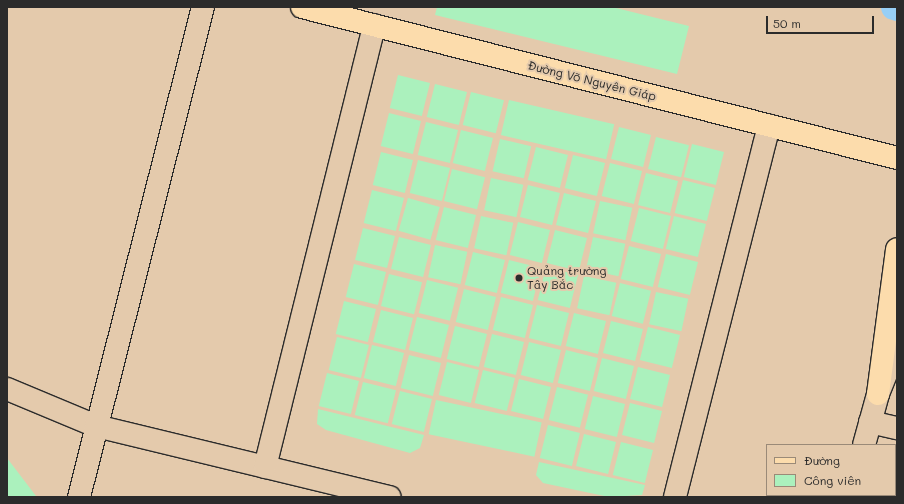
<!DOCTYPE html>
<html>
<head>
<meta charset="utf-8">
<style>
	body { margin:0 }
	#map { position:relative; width:904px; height:504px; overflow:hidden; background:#e4caac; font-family:Mali,sans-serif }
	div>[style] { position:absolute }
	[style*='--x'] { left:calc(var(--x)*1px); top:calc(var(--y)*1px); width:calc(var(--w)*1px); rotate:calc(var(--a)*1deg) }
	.green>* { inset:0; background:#abf1bd; transform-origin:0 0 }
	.river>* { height:26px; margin:-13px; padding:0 13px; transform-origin:13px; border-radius:13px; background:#97cff6 }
	.roads { filter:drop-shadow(1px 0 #2b2b2b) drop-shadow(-1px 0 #2b2b2b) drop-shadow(0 1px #2b2b2b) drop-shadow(0 -1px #2b2b2b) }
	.minor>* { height:22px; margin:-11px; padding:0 11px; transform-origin:11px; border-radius:11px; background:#e4caac }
	.major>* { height:22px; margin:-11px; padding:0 11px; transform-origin:11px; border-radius:11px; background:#fcdcac }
	.dots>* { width:11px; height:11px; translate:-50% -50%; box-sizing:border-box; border:2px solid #e4caac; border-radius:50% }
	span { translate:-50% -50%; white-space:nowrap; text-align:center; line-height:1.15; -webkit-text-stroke:4px #e4caac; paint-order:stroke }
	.street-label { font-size:12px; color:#2b2b2b }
	.poi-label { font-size:12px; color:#2b2b2b }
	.left { translate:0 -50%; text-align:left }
	.frame { position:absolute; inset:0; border:8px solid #2b2b2b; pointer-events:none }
	.legend { position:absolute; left:766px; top:444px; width:130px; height:52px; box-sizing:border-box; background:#e4caac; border:1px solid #9a8a78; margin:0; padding:5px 7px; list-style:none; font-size:12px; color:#2b2b2b }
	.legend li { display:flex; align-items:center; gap:8px; height:20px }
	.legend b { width:20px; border:1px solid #9a8a78 }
	.scale { position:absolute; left:766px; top:16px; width:108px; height:18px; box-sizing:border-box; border:2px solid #2b2b2b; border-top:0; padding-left:5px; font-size:12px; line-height:14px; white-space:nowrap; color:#2b2b2b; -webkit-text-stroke:3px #e4caac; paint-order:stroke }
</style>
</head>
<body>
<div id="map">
	<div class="green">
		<i style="clip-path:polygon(437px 7px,612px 7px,689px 26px,677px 74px,435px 15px)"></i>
		<i style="left:398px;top:75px;width:33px;height:34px;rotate:14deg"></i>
		<i style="left:435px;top:84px;width:33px;height:34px;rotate:14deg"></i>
		<i style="left:471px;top:92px;width:34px;height:34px;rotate:14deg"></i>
		<i style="left:509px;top:100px;width:108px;height:36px;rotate:13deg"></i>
		<i style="left:389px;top:113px;width:33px;height:34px;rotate:14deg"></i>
		<i style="left:426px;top:122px;width:33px;height:34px;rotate:14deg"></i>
		<i style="left:619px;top:127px;width:33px;height:33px;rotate:14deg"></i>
		<i style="left:461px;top:130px;width:33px;height:34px;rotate:14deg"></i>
		<i style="left:656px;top:137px;width:34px;height:33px;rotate:14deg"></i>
		<i style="left:500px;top:139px;width:32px;height:33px;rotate:13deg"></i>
		<i style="left:692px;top:144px;width:33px;height:34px;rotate:14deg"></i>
		<i style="left:536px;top:147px;width:33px;height:34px;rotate:14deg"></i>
		<i style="left:381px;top:152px;width:33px;height:34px;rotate:14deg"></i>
		<i style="left:573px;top:155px;width:33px;height:34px;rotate:14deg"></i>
		<i style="left:418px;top:160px;width:33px;height:34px;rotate:14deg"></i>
		<i style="left:610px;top:163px;width:33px;height:34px;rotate:14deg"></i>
		<i style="left:452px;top:169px;width:34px;height:33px;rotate:14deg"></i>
		<i style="left:646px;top:173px;width:33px;height:33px;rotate:14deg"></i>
		<i style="left:491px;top:178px;width:33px;height:33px;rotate:12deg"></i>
		<i style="left:683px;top:180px;width:33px;height:34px;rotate:14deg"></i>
		<i style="left:528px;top:185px;width:33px;height:33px;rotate:14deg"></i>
		<i style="left:372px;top:190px;width:33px;height:34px;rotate:14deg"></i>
		<i style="left:564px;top:193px;width:33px;height:33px;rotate:14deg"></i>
		<i style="left:408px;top:198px;width:33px;height:34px;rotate:16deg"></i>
		<i style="left:600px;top:201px;width:33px;height:33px;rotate:12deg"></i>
		<i style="left:444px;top:207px;width:33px;height:34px;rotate:14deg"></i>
		<i style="left:639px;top:208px;width:33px;height:34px;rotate:14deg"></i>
		<i style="left:481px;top:216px;width:33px;height:33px;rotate:12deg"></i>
		<i style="left:674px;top:216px;width:33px;height:34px;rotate:14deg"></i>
		<i style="left:518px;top:222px;width:33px;height:34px;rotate:14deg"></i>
		<i style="left:363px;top:228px;width:33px;height:33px;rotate:14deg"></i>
		<i style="left:555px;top:230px;width:33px;height:34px;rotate:14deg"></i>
		<i style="left:399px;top:237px;width:33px;height:33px;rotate:14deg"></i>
		<i style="left:593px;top:237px;width:33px;height:33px;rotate:12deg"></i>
		<i style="left:435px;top:245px;width:33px;height:33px;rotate:12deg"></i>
		<i style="left:629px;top:246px;width:33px;height:34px;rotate:14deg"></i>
		<i style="left:473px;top:252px;width:33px;height:34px;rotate:14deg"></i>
		<i style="left:666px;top:254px;width:33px;height:34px;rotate:14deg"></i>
		<i style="left:509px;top:260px;width:33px;height:34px;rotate:14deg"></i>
		<i style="left:354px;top:264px;width:33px;height:34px;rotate:14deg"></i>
		<i style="left:546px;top:267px;width:33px;height:34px;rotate:14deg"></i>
		<i style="left:389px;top:274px;width:34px;height:33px;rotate:14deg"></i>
		<i style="left:584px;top:276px;width:33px;height:33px;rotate:12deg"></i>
		<i style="left:427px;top:280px;width:32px;height:34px;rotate:14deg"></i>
		<i style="left:620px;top:283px;width:32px;height:34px;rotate:14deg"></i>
		<i style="left:464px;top:289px;width:33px;height:34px;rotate:14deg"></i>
		<i style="left:656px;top:292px;width:33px;height:33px;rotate:12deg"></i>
		<i style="left:501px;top:297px;width:33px;height:34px;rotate:14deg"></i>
		<i style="left:344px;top:301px;width:33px;height:34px;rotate:14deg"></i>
		<i style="left:537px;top:305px;width:33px;height:34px;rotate:14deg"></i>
		<i style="left:381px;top:310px;width:33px;height:33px;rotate:14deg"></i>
		<i style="left:574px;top:313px;width:33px;height:34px;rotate:14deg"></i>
		<i style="left:417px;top:317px;width:33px;height:34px;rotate:14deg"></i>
		<i style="left:611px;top:321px;width:33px;height:33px;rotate:14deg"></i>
		<i style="left:455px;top:326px;width:33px;height:34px;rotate:14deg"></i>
		<i style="left:648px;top:327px;width:33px;height:34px;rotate:14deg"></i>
		<i style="left:492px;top:334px;width:33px;height:34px;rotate:14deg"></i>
		<i style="left:337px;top:337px;width:33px;height:34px;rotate:14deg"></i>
		<i style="left:529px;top:342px;width:33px;height:34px;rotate:14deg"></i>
		<i style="left:372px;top:345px;width:33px;height:34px;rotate:14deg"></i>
		<i style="left:566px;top:350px;width:33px;height:34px;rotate:14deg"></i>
		<i style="left:409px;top:355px;width:33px;height:34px;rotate:14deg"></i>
		<i style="left:602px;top:358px;width:33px;height:34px;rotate:14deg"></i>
		<i style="left:447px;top:362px;width:33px;height:34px;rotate:14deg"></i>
		<i style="left:638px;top:367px;width:33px;height:33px;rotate:14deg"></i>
		<i style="left:483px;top:370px;width:33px;height:34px;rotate:14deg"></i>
		<i style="left:327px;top:373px;width:33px;height:34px;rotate:14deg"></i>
		<i style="left:519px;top:379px;width:33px;height:33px;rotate:14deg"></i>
		<i style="left:363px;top:382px;width:34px;height:34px;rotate:14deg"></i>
		<i style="left:557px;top:387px;width:32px;height:34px;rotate:14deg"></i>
		<i style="left:400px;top:391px;width:33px;height:34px;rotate:14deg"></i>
		<i style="left:593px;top:396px;width:33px;height:34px;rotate:14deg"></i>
		<i style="left:436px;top:400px;width:108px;height:35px;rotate:12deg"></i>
		<i style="left:630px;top:403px;width:33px;height:33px;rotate:14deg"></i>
		<i style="clip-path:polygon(318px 409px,424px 435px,420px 448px,410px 453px,326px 430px,317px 424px)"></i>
		<i style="left:548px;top:425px;width:33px;height:34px;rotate:14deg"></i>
		<i style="left:584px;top:434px;width:33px;height:33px;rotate:14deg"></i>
		<i style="left:621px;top:442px;width:33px;height:34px;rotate:14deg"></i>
		<i style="clip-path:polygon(7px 458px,36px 496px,36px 497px,7px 497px)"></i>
		<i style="clip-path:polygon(539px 462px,645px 485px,642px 495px,609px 497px,543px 483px,536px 475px)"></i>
	</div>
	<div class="river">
		<i style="--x:894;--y:7;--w:3;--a:18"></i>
	</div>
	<div class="roads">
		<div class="minor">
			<i style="--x:7;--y:389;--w:96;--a:22.6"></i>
			<i style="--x:96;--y:426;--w:302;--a:13.6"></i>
			<i style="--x:870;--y:422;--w:28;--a:13"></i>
			<i style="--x:864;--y:445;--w:53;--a:-74.6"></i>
			<i style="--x:878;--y:394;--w:51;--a:-68"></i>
			<i style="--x:265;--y:467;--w:455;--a:-76.1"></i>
			<i style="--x:79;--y:497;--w:505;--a:-75.8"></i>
			<i style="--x:675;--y:497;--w:383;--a:-75.8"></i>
			<i style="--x:850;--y:497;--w:2;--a:-63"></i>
		</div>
		<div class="major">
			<i style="--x:302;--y:7;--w:614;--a:14.24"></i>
			<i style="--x:878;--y:394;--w:146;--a:-82.5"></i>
		</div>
	</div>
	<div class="dots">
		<i style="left:519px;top:278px;background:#2b2b2b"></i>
	</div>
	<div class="street-label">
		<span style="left:592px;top:81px;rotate:14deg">Đường Võ Nguyên Giáp</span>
	</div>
	<div class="poi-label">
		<span class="left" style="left:527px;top:278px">Quảng trường<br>Tây Bắc</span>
	</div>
	<div class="frame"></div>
	<ul class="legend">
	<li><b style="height:5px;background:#fcdcac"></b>Đường</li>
	<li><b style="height:11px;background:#abf1bd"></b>Công viên</li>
	</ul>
	<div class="scale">50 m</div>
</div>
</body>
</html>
